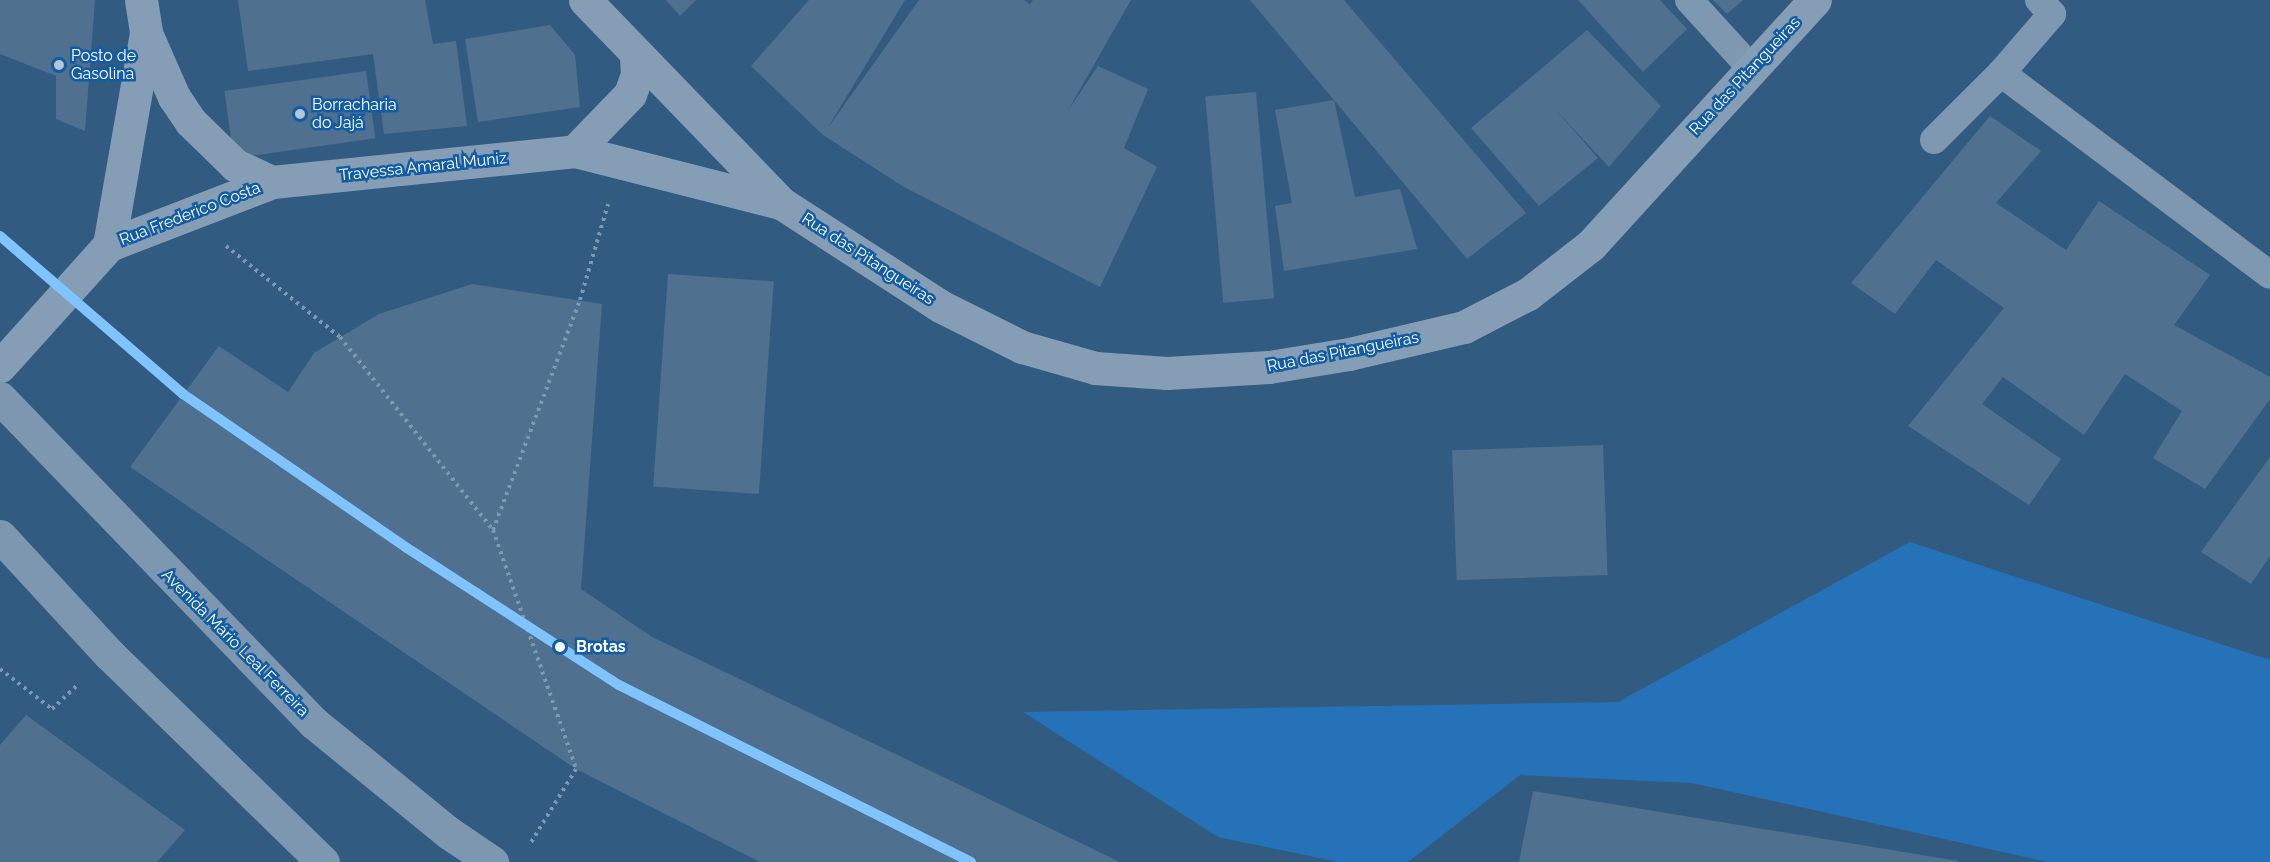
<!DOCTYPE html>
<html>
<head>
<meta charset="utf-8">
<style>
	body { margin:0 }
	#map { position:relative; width:2270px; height:862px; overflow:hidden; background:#325b81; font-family:Raleway,sans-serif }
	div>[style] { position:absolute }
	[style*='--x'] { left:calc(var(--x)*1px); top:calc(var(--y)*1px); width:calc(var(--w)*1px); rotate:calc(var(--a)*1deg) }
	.green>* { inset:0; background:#2572b8 }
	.building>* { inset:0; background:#50708f; transform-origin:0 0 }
	.path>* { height:4px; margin-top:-2px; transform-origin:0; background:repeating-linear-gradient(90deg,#7e98b1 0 3px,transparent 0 7.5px) }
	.lane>* { height:28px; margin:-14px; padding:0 14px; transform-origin:14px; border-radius:14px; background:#7e98b1 }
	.secondary>* { height:33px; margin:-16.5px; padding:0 16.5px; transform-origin:16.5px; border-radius:16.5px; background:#859eb6 }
	.highway>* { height:33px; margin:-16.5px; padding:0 16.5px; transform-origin:16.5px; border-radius:16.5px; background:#7d97b0 }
	.metro-1>* { height:10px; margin:-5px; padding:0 5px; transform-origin:5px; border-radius:5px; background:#80c4ff }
	.dots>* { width:16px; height:16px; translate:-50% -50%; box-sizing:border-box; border:3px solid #115ca2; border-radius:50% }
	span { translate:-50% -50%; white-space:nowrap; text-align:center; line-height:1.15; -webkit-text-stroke:5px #115ca2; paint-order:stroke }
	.poi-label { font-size:16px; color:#fff }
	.left { translate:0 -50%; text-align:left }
	.street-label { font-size:16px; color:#fff }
	.stop-label { font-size:16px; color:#fff; font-weight:700 }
</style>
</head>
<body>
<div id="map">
	<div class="green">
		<i style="clip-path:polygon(1910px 542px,2270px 660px,2270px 862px,2048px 862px,1692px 783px,1520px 775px,1408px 862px,1338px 862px,1218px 837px,1023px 712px,1618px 702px)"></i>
	</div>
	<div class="building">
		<i style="clip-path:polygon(0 0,95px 0,85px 131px,56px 119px,56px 76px,0 54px)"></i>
		<i style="clip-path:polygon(238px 0,425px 0,433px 44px,456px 41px,467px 126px,384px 134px,373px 54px,248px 71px)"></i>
		<i style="clip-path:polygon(666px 0,696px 0,680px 16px)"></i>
		<i style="clip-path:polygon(809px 0,905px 0,827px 129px,919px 0,1024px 0,1030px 4px,1033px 0,1131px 0,1067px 112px,1098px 66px,1148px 89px,1124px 148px,1157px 167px,1100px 287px,904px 187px,823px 135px,751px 66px)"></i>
		<i style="clip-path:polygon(1250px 0,1344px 0,1526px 213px,1467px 259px)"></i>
		<i style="clip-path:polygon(1578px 0,1660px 0,1687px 29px,1643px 72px)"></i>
		<i style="clip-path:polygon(1713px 0,1743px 0,1727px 14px)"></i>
		<i style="clip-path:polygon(550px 25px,575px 55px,580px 107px,478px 122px,465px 39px)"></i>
		<i style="clip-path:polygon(1587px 30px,1661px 106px,1609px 167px,1554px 108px,1598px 158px,1539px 206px,1471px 128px)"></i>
		<i style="left:366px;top:71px;width:68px;height:143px;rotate:82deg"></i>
		<i style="left:1256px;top:92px;width:207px;height:51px;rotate:85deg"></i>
		<i style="clip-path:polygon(1334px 100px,1355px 197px,1400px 189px,1417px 249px,1284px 271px,1275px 206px,1292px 203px,1275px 110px)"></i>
		<i style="clip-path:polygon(1990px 116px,2041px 151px,1996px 203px,2066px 250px,2099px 201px,2210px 275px,2174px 325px,2270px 377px,2270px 399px,2205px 489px,2153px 458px,2182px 411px,2125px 374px,2084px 435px,2003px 377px,1982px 404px,2061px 459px,2029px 505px,1908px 426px,2004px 308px,1936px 260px,1895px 314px,1851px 283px)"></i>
		<i style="left:668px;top:274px;width:106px;height:213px;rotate:4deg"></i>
		<i style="clip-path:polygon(472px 284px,602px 304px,581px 589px,652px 637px,1120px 862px,760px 862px,576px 769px,130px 467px,219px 346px,288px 392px,314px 353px,379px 314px)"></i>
		<i style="left:1603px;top:445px;width:130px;height:151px;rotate:88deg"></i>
		<i style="clip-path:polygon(2270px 457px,2270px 556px,2251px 584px,2201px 552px)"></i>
		<i style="clip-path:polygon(26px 715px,185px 830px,157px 862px,0 862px,0 745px)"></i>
		<i style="clip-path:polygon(1533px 791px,1958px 861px,1958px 862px,1519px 862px)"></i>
	</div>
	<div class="path">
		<i style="--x:226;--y:246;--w:146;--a:38.6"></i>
		<i style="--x:340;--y:337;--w:246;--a:51.6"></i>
		<i style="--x:493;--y:530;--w:253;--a:70.8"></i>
		<i style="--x:576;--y:769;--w:88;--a:121.5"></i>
		<i style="--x:493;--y:530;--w:246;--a:-69.3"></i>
		<i style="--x:580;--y:300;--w:100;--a:-73.7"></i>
		<i style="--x:0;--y:669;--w:66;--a:37.6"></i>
		<i style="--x:52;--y:709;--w:37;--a:-43"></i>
	</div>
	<div class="lane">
		<i style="--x:1689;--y:0;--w:92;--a:47.6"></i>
		<i style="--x:2039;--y:0;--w:19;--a:47"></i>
		<i style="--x:2052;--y:14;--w:78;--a:130.8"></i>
		<i style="--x:2001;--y:73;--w:336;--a:36.9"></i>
		<i style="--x:1934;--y:140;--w:95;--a:-45"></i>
	</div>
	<div class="secondary">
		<i style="--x:141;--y:0;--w:33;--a:81"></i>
		<i style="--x:146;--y:33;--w:70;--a:66.4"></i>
		<i style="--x:174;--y:97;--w:30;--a:56"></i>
		<i style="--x:191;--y:122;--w:62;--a:44.3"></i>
		<i style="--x:235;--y:165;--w:41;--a:24.7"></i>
		<i style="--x:585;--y:0;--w:282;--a:46"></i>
		<i style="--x:781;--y:203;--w:189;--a:32.9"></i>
		<i style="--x:940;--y:306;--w:92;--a:26.6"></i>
		<i style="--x:1022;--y:347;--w:76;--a:16"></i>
		<i style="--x:1095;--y:368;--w:72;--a:4"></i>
		<i style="--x:1167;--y:373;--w:102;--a:-3.4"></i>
		<i style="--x:1269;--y:367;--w:81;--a:-9.2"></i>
		<i style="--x:1349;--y:354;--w:118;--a:-13.2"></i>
		<i style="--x:1464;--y:327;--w:72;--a:-27.3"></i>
		<i style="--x:1528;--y:294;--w:80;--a:-37.9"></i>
		<i style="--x:1591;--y:245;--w:332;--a:-47.6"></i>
		<i style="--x:575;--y:151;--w:79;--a:-46"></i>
		<i style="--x:630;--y:94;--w:20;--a:-70"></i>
		<i style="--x:637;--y:75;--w:21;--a:-93"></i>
		<i style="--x:109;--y:245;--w:215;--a:-80.1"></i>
		<i style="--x:0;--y:366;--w:163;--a:-48"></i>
		<i style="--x:109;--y:245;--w:175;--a:-21.1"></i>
		<i style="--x:272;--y:182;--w:305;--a:-5.8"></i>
		<i style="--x:575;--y:151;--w:212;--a:14.2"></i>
	</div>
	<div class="highway">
		<i style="--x:0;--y:398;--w:452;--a:46"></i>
		<i style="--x:314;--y:723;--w:174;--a:39.2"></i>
		<i style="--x:449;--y:833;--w:52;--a:34"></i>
		<i style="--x:0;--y:536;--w:162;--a:47.3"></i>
		<i style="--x:110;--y:655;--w:297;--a:44.2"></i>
	</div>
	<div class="metro-1">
		<i style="--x:0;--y:236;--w:242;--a:40.8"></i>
		<i style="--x:183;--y:394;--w:272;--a:34.5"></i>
		<i style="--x:407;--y:548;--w:252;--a:32.9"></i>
		<i style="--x:619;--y:685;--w:394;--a:26.7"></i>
	</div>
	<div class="dots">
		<i style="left:59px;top:65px;background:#b7c6d3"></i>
		<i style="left:300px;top:114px;background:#b7c6d3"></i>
		<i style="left:560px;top:647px;background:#fff"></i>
	</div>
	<div class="poi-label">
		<span class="left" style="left:71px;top:65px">Posto de<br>Gasolina</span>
		<span class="left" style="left:312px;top:114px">Borracharia<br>do Jajá</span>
	</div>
	<div class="street-label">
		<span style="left:1745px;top:76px;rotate:-47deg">Rua das Pitangueiras</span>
		<span style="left:423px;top:167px;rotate:-6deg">Travessa Amaral Muniz</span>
		<span style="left:190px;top:214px;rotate:-21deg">Rua Frederico Costa</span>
		<span style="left:868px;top:259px;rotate:33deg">Rua das Pitangueiras</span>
		<span style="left:1343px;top:352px;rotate:-11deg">Rua das Pitangueiras</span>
		<span style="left:235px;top:643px;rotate:45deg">Avenida Mário Leal Ferreira</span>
	</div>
	<div class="stop-label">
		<span class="left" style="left:576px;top:647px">Brotas</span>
	</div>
</div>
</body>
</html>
